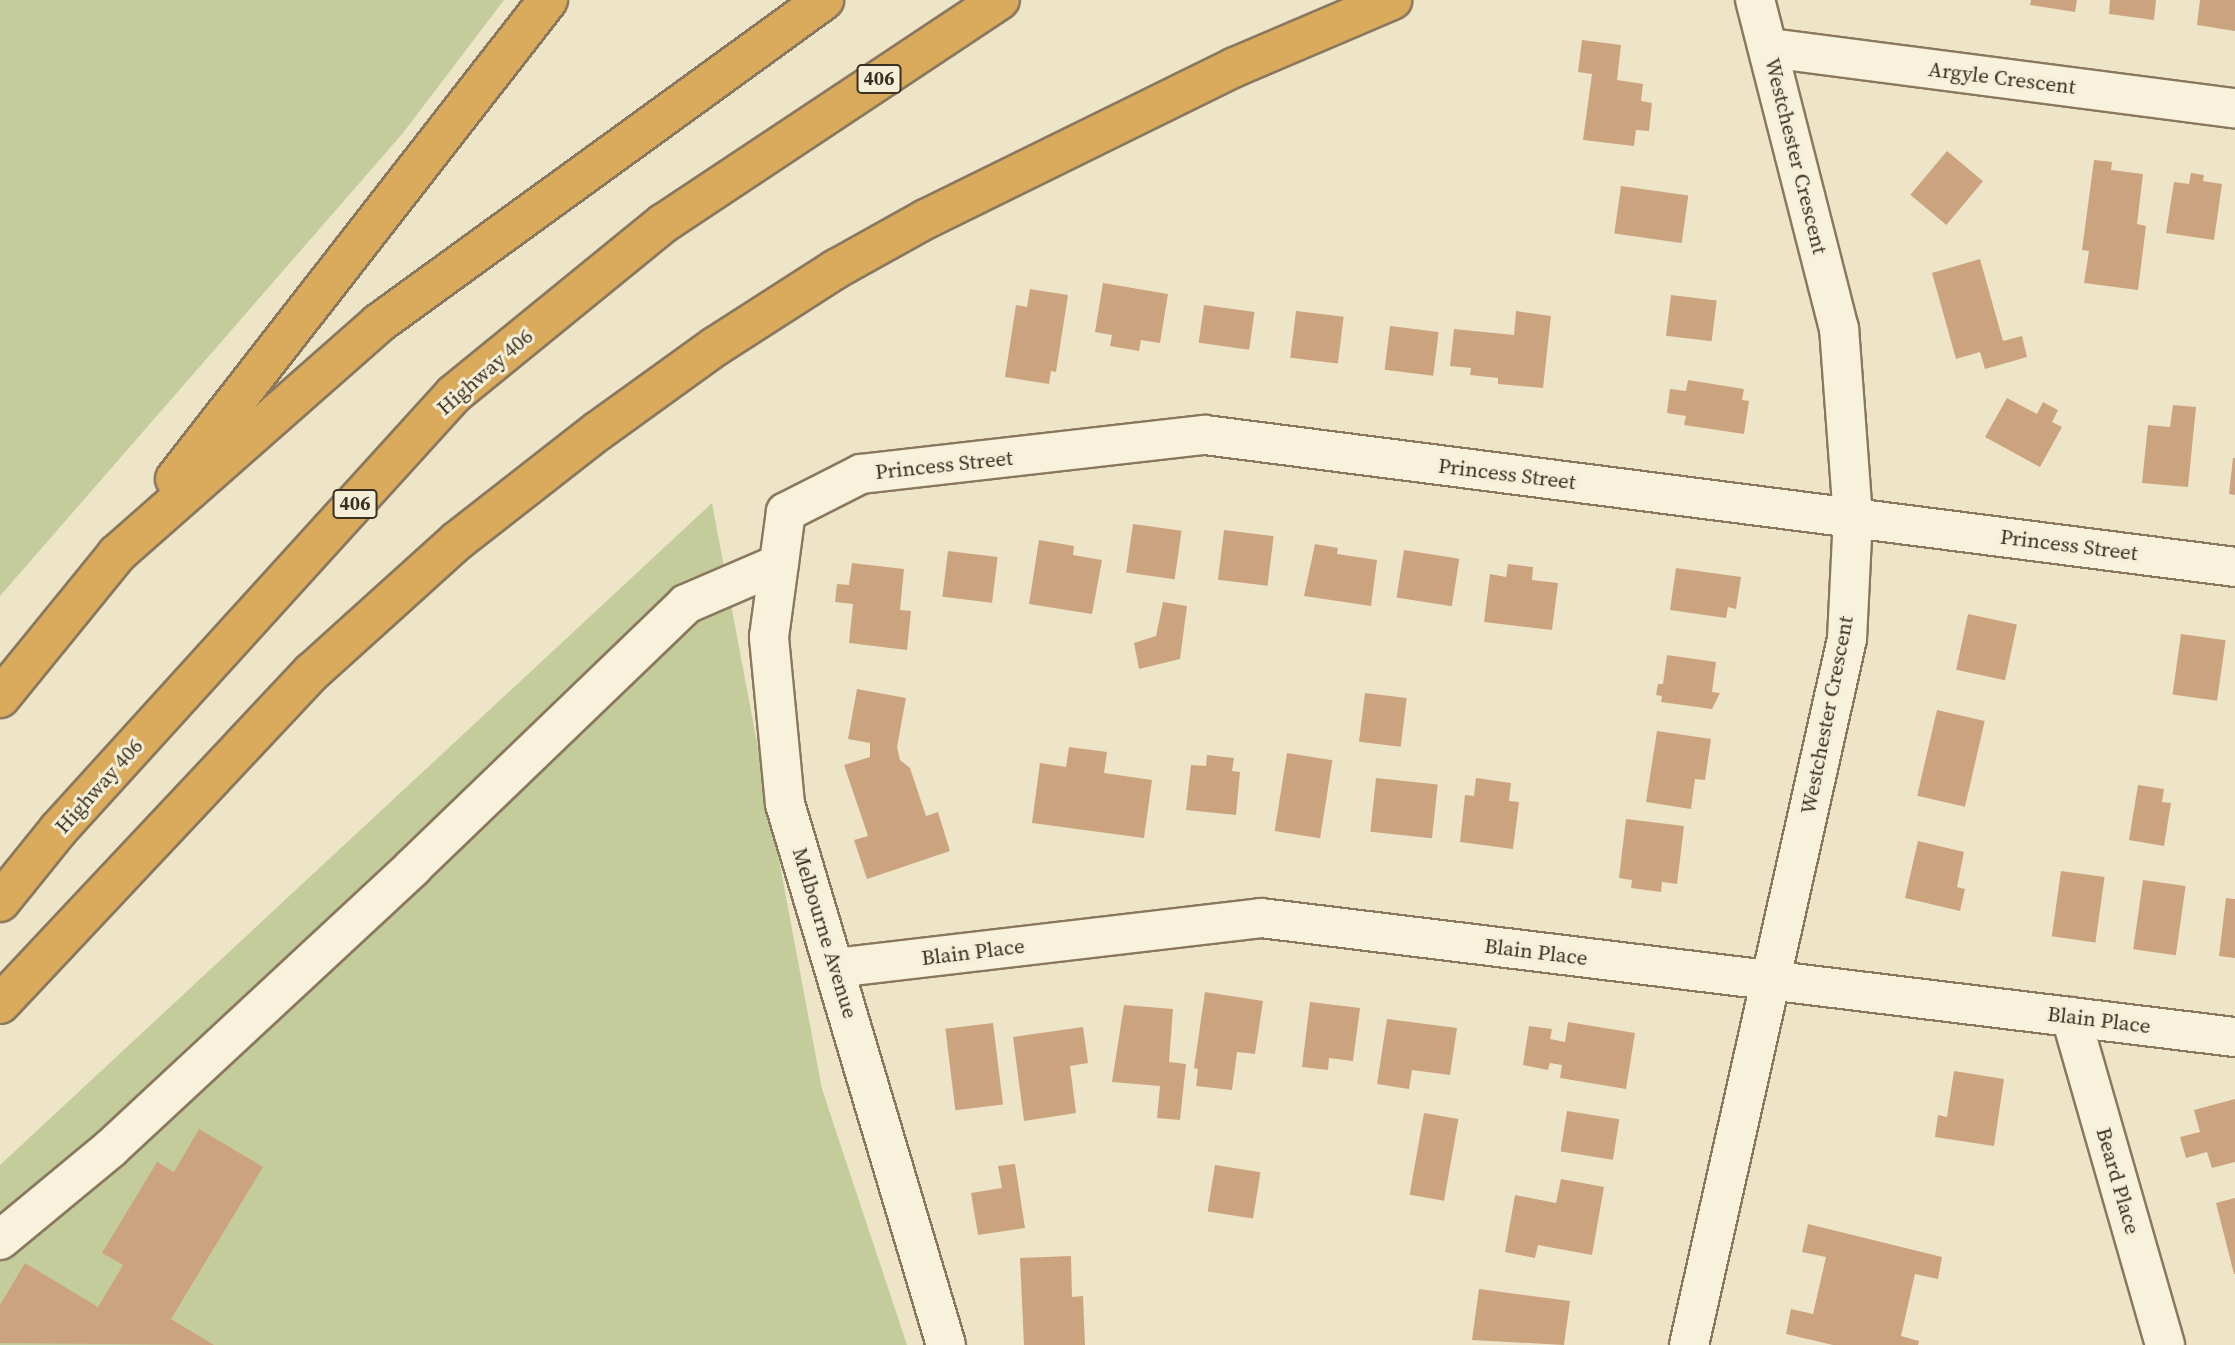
<!DOCTYPE html>
<html>
<head>
<meta charset="utf-8">
<style>
	body { margin:0 }
	#map { position:relative; width:2235px; height:1345px; overflow:hidden; background:#eee5c9; font-family:"Source Serif 4",serif }
	div>[style] { position:absolute }
	[style*='--x'] { left:calc(var(--x)*1px); top:calc(var(--y)*1px); width:calc(var(--w)*1px); rotate:calc(var(--a)*1deg) }
	.green>* { inset:0; background:#c4cc9c }
	.building>* { inset:0; background:#cba47f; transform-origin:0 0 }
	.roads { filter:drop-shadow(2px 0 #8a785e) drop-shadow(-2px 0 #8a785e) drop-shadow(0 2px #8a785e) drop-shadow(0 -2px #8a785e) }
	.minor>* { height:38px; margin:-19px; padding:0 19px; transform-origin:19px; border-radius:19px; background:#f8f2dc }
	.secondary>* { height:38px; margin:-19px; padding:0 19px; transform-origin:19px; border-radius:19px; background:#f8f2dc }
	.motorway>* { height:38px; margin:-19px; padding:0 19px; transform-origin:19px; border-radius:19px; background:#daaa5d }
	span { translate:-50% -50%; white-space:nowrap; text-align:center; line-height:1.15; -webkit-text-stroke:6px #f5efd8; paint-order:stroke }
	.shield-label span { padding:2px 5px; background:#f5efd8; border:2px solid; border-radius:5px; -webkit-text-stroke-width:0 }
	.shield-label { font-size:19px; color:#3b2f21; font-weight:700 }
	.street-label { font-size:21px; color:#3b2f21 }
</style>
</head>
<body>
<div id="map">
	<div class="green">
		<i style="clip-path:polygon(0 0,504px 0,403px 133px,0 596px)"></i>
		<i style="clip-path:polygon(712px 503px,822px 1089px,907px 1345px,0 1345px,0 1165px)"></i>
	</div>
	<div class="building">
		<i style="clip-path:polygon(2031px 0,2077px 0,2075px 12px,2030px 5px)"></i>
		<i style="clip-path:polygon(2110px 0,2156px 0,2154px 20px,2109px 14px)"></i>
		<i style="clip-path:polygon(2200px 0,2235px 0,2235px 31px,2197px 25px)"></i>
		<i style="clip-path:polygon(1582px 40px,1621px 45px,1617px 80px,1643px 84px,1641px 101px,1652px 103px,1649px 131px,1636px 130px,1634px 146px,1583px 140px,1592px 74px,1578px 72px)"></i>
		<i style="left:1947px;top:151px;width:47px;height:57px;rotate:40deg"></i>
		<i style="clip-path:polygon(2094px 160px,2112px 162px,2111px 170px,2143px 174px,2137px 224px,2146px 226px,2138px 290px,2084px 283px,2089px 251px,2082px 250px)"></i>
		<i style="clip-path:polygon(2191px 173px,2204px 175px,2203px 181px,2222px 184px,2214px 240px,2166px 233px,2174px 182px,2189px 184px)"></i>
		<i style="left:1621px;top:186px;width:68px;height:48px;rotate:8deg"></i>
		<i style="clip-path:polygon(1980px 259px,2003px 341px,2022px 336px,2027px 357px,1985px 369px,1980px 352px,1956px 359px,1932px 273px)"></i>
		<i style="clip-path:polygon(1103px 283px,1168px 294px,1160px 343px,1141px 340px,1139px 351px,1110px 346px,1112px 335px,1095px 332px)"></i>
		<i style="clip-path:polygon(1030px 289px,1068px 295px,1056px 372px,1051px 371px,1049px 384px,1005px 377px,1016px 305px,1027px 307px)"></i>
		<i style="left:1671px;top:295px;width:46px;height:41px;rotate:7deg"></i>
		<i style="left:1204px;top:305px;width:51px;height:38px;rotate:8deg"></i>
		<i style="left:1296px;top:311px;width:48px;height:47px;rotate:7deg"></i>
		<i style="clip-path:polygon(1516px 311px,1551px 316px,1543px 388px,1498px 384px,1498px 378px,1470px 375px,1471px 368px,1450px 366px,1454px 329px,1514px 335px)"></i>
		<i style="left:1390px;top:326px;width:49px;height:44px;rotate:7deg"></i>
		<i style="clip-path:polygon(1688px 380px,1744px 389px,1742px 400px,1749px 401px,1744px 434px,1684px 425px,1686px 416px,1667px 413px,1670px 389px,1686px 391px)"></i>
		<i style="clip-path:polygon(2007px 398px,2037px 414px,2043px 402px,2058px 410px,2052px 422px,2062px 427px,2040px 467px,1985px 437px)"></i>
		<i style="clip-path:polygon(2173px 405px,2196px 407px,2188px 487px,2142px 483px,2148px 425px,2170px 427px)"></i>
		<i style="clip-path:polygon(2233px 458px,2235px 458px,2235px 495px,2229px 494px)"></i>
		<i style="left:1133px;top:524px;width:49px;height:49px;rotate:8deg"></i>
		<i style="left:1224px;top:530px;width:50px;height:50px;rotate:7deg"></i>
		<i style="clip-path:polygon(1039px 540px,1074px 546px,1073px 555px,1102px 560px,1092px 614px,1029px 604px)"></i>
		<i style="clip-path:polygon(1315px 544px,1338px 548px,1337px 554px,1377px 560px,1371px 606px,1304px 596px)"></i>
		<i style="left:1404px;top:550px;width:56px;height:48px;rotate:9deg"></i>
		<i style="left:948px;top:551px;width:50px;height:46px;rotate:7deg"></i>
		<i style="clip-path:polygon(852px 563px,904px 569px,900px 610px,911px 611px,907px 650px,849px 643px,853px 604px,835px 602px,837px 584px,849px 585px)"></i>
		<i style="clip-path:polygon(1508px 564px,1533px 567px,1532px 580px,1558px 583px,1552px 630px,1484px 622px,1490px 574px,1506px 577px)"></i>
		<i style="clip-path:polygon(1676px 568px,1741px 577px,1736px 609px,1728px 607px,1726px 618px,1670px 610px)"></i>
		<i style="clip-path:polygon(1163px 602px,1187px 606px,1180px 659px,1139px 669px,1134px 643px,1156px 636px)"></i>
		<i style="left:1968px;top:614px;width:50px;height:57px;rotate:12deg"></i>
		<i style="left:2181px;top:634px;width:45px;height:61px;rotate:8deg"></i>
		<i style="clip-path:polygon(1667px 655px,1716px 662px,1712px 692px,1720px 693px,1712px 709px,1661px 702px,1662px 696px,1656px 695px,1658px 684px,1663px 684px)"></i>
		<i style="clip-path:polygon(857px 689px,906px 698px,897px 747px,900px 760px,910px 768px,926px 816px,938px 812px,950px 851px,867px 879px,854px 840px,868px 836px,844px 765px,870px 757px,870px 743px,848px 739px)"></i>
		<i style="left:1365px;top:693px;width:42px;height:49px;rotate:7deg"></i>
		<i style="left:1937px;top:710px;width:49px;height:88px;rotate:13deg"></i>
		<i style="clip-path:polygon(1657px 731px,1711px 739px,1705px 780px,1695px 779px,1691px 809px,1646px 802px)"></i>
		<i style="clip-path:polygon(1069px 747px,1107px 752px,1104px 773px,1152px 780px,1144px 838px,1032px 823px,1040px 763px,1066px 767px)"></i>
		<i style="left:1287px;top:753px;width:46px;height:79px;rotate:9deg"></i>
		<i style="clip-path:polygon(1207px 755px,1234px 758px,1232px 771px,1240px 772px,1236px 815px,1186px 810px,1191px 765px,1206px 766px)"></i>
		<i style="left:1376px;top:778px;width:62px;height:54px;rotate:6deg"></i>
		<i style="clip-path:polygon(1476px 778px,1511px 783px,1509px 801px,1519px 802px,1513px 849px,1460px 842px,1465px 795px,1474px 796px)"></i>
		<i style="clip-path:polygon(2138px 785px,2164px 789px,2162px 802px,2171px 803px,2164px 846px,2129px 840px)"></i>
		<i style="clip-path:polygon(1626px 819px,1684px 826px,1677px 884px,1662px 882px,1661px 892px,1631px 888px,1632px 880px,1619px 878px)"></i>
		<i style="clip-path:polygon(1918px 841px,1964px 852px,1957px 887px,1965px 889px,1960px 911px,1905px 898px)"></i>
		<i style="left:2061px;top:871px;width:44px;height:66px;rotate:8deg"></i>
		<i style="left:2143px;top:880px;width:43px;height:70px;rotate:8deg"></i>
		<i style="clip-path:polygon(2226px 898px,2235px 899px,2235px 958px,2219px 956px)"></i>
		<i style="clip-path:polygon(1205px 992px,1263px 1001px,1255px 1054px,1237px 1052px,1232px 1090px,1196px 1086px,1198px 1069px,1194px 1068px)"></i>
		<i style="clip-path:polygon(1310px 1002px,1360px 1008px,1353px 1061px,1329px 1058px,1328px 1070px,1302px 1067px)"></i>
		<i style="clip-path:polygon(1124px 1005px,1173px 1009px,1169px 1062px,1186px 1064px,1180px 1120px,1157px 1118px,1160px 1086px,1112px 1082px)"></i>
		<i style="clip-path:polygon(1387px 1019px,1457px 1028px,1450px 1075px,1412px 1070px,1409px 1089px,1377px 1084px)"></i>
		<i style="clip-path:polygon(1568px 1022px,1635px 1033px,1626px 1089px,1560px 1078px,1562px 1065px,1550px 1063px,1548px 1070px,1523px 1065px,1529px 1026px,1552px 1029px,1550px 1039px,1565px 1042px)"></i>
		<i style="left:993px;top:1023px;width:82px;height:48px;rotate:83deg"></i>
		<i style="clip-path:polygon(1083px 1027px,1088px 1063px,1070px 1066px,1076px 1113px,1024px 1121px,1013px 1037px)"></i>
		<i style="clip-path:polygon(1954px 1071px,2004px 1079px,1994px 1146px,1935px 1137px,1938px 1115px,1947px 1117px)"></i>
		<i style="clip-path:polygon(2235px 1099px,2235px 1162px,2212px 1168px,2207px 1152px,2186px 1158px,2180px 1137px,2200px 1132px,2194px 1110px)"></i>
		<i style="left:1567px;top:1111px;width:53px;height:41px;rotate:9deg"></i>
		<i style="left:1424px;top:1113px;width:35px;height:83px;rotate:10deg"></i>
		<i style="clip-path:polygon(199px 1129px,263px 1167px,171px 1319px,214px 1345px,0 1343px,0 1305px,25px 1263px,98px 1307px,123px 1265px,102px 1253px,157px 1162px,174px 1172px)"></i>
		<i style="clip-path:polygon(1015px 1164px,1025px 1228px,978px 1235px,971px 1193px,1002px 1188px,998px 1166px)"></i>
		<i style="left:1215px;top:1165px;width:46px;height:47px;rotate:9deg"></i>
		<i style="clip-path:polygon(1561px 1179px,1604px 1187px,1592px 1255px,1538px 1245px,1535px 1258px,1505px 1252px,1515px 1195px,1556px 1203px)"></i>
		<i style="clip-path:polygon(2235px 1198px,2235px 1274px,2234px 1274px,2216px 1203px)"></i>
		<i style="clip-path:polygon(1808px 1224px,1942px 1257px,1938px 1279px,1915px 1274px,1901px 1336px,1919px 1341px,1918px 1345px,1833px 1345px,1786px 1334px,1791px 1309px,1813px 1314px,1826px 1257px,1802px 1252px)"></i>
		<i style="clip-path:polygon(1071px 1256px,1072px 1297px,1083px 1296px,1085px 1345px,1024px 1345px,1020px 1258px)"></i>
		<i style="clip-path:polygon(1479px 1289px,1570px 1301px,1564px 1345px,1472px 1340px)"></i>
	</div>
	<div class="roads">
		<div class="minor">
			<i style="--x:1770;--y:48;--w:469;--a:7.4"></i>
			<i style="--x:836;--y:968;--w:428;--a:-6.7"></i>
			<i style="--x:1261;--y:918;--w:981;--a:6.97"></i>
			<i style="--x:2071;--y:1017;--w:341;--a:74"></i>
			<i style="--x:0;--y:1240;--w:143;--a:-39.6"></i>
			<i style="--x:110;--y:1149;--w:414;--a:-42.9"></i>
			<i style="--x:413;--y:867;--w:379;--a:-43.9"></i>
			<i style="--x:686;--y:604;--w:101;--a:-23.3"></i>
			<i style="--x:946;--y:1345;--w:564;--a:-106.57"></i>
			<i style="--x:785;--y:804;--w:168;--a:-95.5"></i>
			<i style="--x:769;--y:637;--w:126;--a:-82.3"></i>
			<i style="--x:786;--y:512;--w:84;--a:-26.9"></i>
			<i style="--x:861;--y:474;--w:346;--a:-6.5"></i>
			<i style="--x:1205;--y:435;--w:1038;--a:7.3"></i>
		</div>
		<div class="secondary">
			<i style="--x:1689;--y:1345;--w:723;--a:-77.39"></i>
			<i style="--x:1847;--y:639;--w:121;--a:-87.2"></i>
			<i style="--x:1853;--y:518;--w:190;--a:-94.2"></i>
			<i style="--x:1839;--y:329;--w:340;--a:-104.3"></i>
		</div>
		<div class="motorway">
			<i style="--x:175;--y:479;--w:607;--a:-52.09"></i>
			<i style="--x:0;--y:698;--w:186;--a:-50.9"></i>
			<i style="--x:117;--y:554;--w:349;--a:-41.4"></i>
			<i style="--x:379;--y:323;--w:550;--a:-35.97"></i>
			<i style="--x:0;--y:902;--w:92;--a:-51.1"></i>
			<i style="--x:58;--y:830;--w:589;--a:-47.75"></i>
			<i style="--x:454;--y:394;--w:271;--a:-39.2"></i>
			<i style="--x:664;--y:223;--w:403;--a:-33.6"></i>
			<i style="--x:0;--y:1004;--w:456;--a:-46.8"></i>
			<i style="--x:312;--y:672;--w:195;--a:-42.1"></i>
			<i style="--x:457;--y:541;--w:179;--a:-38"></i>
			<i style="--x:598;--y:431;--w:145;--a:-35.8"></i>
			<i style="--x:716;--y:346;--w:143;--a:-32.7"></i>
			<i style="--x:836;--y:269;--w:103;--a:-29.1"></i>
			<i style="--x:926;--y:219;--w:344;--a:-26.2"></i>
			<i style="--x:1235;--y:67;--w:171;--a:-23.1"></i>
		</div>
	</div>
	<div class="shield-label">
		<span style="left:879px;top:79px">406</span>
		<span style="left:355px;top:504px">406</span>
	</div>
	<div class="street-label">
		<span style="left:2002px;top:78px;rotate:7deg">Argyle Crescent</span>
		<span style="left:1796px;top:156px;rotate:76deg">Westchester Crescent</span>
		<span style="left:485px;top:372px;rotate:-41deg">Highway 406</span>
		<span style="left:944px;top:465px;rotate:-6deg">Princess Street</span>
		<span style="left:1507px;top:474px;rotate:7deg">Princess Street</span>
		<span style="left:2069px;top:545px;rotate:7deg">Princess Street</span>
		<span style="left:1827px;top:715px;rotate:-79deg">Westchester Crescent</span>
		<span style="left:99px;top:786px;rotate:-48deg">Highway 406</span>
		<span style="left:825px;top:933px;rotate:73deg">Melbourne Avenue</span>
		<span style="left:973px;top:952px;rotate:-7deg">Blain Place</span>
		<span style="left:1536px;top:952px;rotate:7deg">Blain Place</span>
		<span style="left:2099px;top:1020px;rotate:7deg">Blain Place</span>
		<span style="left:2118px;top:1181px;rotate:74deg">Beard Place</span>
	</div>
</div>
</body>
</html>
